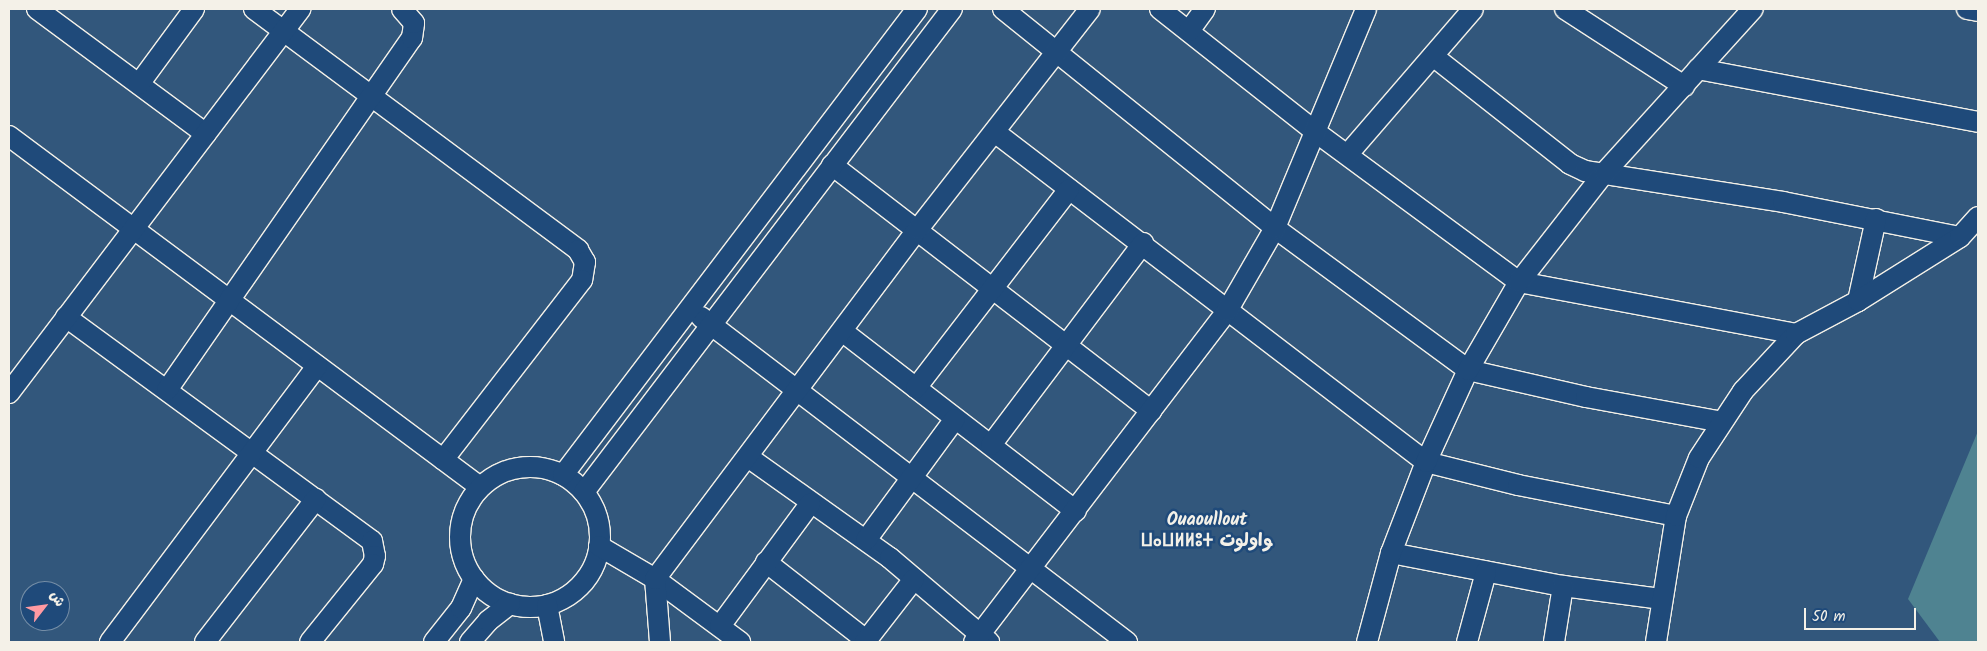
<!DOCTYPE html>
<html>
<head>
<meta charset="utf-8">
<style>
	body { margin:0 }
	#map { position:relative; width:1987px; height:651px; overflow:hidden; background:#32577c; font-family:Kalam,"Playpen Sans Arabic","Noto Sans Tifinagh",sans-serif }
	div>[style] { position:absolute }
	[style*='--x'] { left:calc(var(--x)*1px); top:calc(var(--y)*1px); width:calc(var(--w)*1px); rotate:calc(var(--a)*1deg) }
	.green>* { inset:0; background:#4f8391 }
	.roads { filter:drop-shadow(1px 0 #f4f1e8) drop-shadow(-1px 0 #f4f1e8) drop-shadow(0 1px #f4f1e8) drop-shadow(0 -1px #f4f1e8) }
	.minor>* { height:20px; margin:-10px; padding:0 10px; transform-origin:10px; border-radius:10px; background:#1f4a7a }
	.minor>.ring { margin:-10px; padding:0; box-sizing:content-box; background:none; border:20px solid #1f4a7a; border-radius:50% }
	span { translate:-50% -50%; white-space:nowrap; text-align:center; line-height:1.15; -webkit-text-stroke:5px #1f4a7a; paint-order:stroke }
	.quarter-label { font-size:18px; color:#f4f1e8; font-weight:700 }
	.frame { position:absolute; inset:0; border:10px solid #f4f1e8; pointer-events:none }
	.north { position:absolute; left:20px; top:581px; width:50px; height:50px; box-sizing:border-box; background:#1f4a7a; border:1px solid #748da6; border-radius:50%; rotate:60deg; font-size:14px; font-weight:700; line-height:20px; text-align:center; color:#f4f1e8 }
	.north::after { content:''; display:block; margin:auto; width:18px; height:22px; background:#ff9aa2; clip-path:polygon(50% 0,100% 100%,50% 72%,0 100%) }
	.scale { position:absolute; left:1804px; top:608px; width:112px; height:22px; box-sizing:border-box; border:2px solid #f4f1e8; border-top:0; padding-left:6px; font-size:15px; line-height:18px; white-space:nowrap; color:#f4f1e8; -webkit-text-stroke:4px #1f4a7a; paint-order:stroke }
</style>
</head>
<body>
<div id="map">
	<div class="green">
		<i style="clip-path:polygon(1978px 431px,1978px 642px,1940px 642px,1908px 599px)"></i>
	</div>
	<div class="roads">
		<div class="minor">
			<i style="--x:37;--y:9;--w:210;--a:36.5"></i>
			<i style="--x:254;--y:9;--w:404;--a:36.6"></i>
			<i style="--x:578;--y:250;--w:14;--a:60"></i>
			<i style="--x:585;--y:262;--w:18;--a:99"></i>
			<i style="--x:582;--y:280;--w:227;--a:127.7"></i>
			<i style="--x:1003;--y:9;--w:349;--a:38.8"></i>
			<i style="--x:1275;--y:228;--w:240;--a:36.3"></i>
			<i style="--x:1468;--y:370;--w:121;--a:12.9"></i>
			<i style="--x:1586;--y:397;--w:138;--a:10.4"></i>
			<i style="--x:1160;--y:9;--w:200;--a:38.3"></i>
			<i style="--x:1317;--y:133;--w:251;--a:36.4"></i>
			<i style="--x:1519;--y:282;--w:282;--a:10.6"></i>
			<i style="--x:1565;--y:9;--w:142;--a:32.9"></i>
			<i style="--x:1967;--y:9;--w:11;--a:10"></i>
			<i style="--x:1189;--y:31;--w:27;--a:-54"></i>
			<i style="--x:1433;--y:56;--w:174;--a:38.2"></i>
			<i style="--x:1570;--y:164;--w:17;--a:25"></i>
			<i style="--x:1585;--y:171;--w:200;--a:8.9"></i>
			<i style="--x:1783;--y:202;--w:180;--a:11.2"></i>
			<i style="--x:1698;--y:69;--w:285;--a:10.7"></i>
			<i style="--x:139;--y:84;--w:93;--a:-53.7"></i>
			<i style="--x:996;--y:133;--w:541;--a:37.42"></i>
			<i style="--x:1426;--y:462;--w:95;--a:14"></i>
			<i style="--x:1518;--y:485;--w:161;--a:11.1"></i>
			<i style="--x:9;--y:136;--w:587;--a:36.69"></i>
			<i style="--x:1348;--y:154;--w:191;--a:-49.2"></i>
			<i style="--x:832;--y:165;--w:403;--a:37.6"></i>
			<i style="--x:1858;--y:301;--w:84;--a:-77.6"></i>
			<i style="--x:66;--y:317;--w:379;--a:36.2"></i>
			<i style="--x:372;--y:541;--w:15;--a:79"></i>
			<i style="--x:375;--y:556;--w:8;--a:104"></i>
			<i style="--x:373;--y:564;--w:100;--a:128.9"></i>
			<i style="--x:701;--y:317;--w:536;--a:37.34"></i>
			<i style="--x:842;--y:331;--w:295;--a:37.6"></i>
			<i style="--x:916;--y:388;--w:251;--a:-52.4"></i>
			<i style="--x:167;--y:390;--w:429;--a:-55.2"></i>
			<i style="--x:412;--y:38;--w:15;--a:-82"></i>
			<i style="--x:414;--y:23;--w:18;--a:-131"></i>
			<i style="--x:9;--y:393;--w:482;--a:-52.8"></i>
			<i style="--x:991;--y:445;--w:253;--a:-53"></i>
			<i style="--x:748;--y:457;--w:174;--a:35.4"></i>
			<i style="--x:890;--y:558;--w:130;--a:40.3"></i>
			<i class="ring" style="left:460px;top:467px;width:120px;height:120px"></i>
			<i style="--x:563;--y:475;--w:585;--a:-52.78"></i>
			<i style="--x:584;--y:492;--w:607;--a:-52.7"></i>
			<i style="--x:866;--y:540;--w:150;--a:-53.7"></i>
			<i style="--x:599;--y:546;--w:65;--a:30.5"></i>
			<i style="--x:655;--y:579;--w:106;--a:36.5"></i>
			<i style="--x:1391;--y:553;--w:175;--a:10.9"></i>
			<i style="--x:1563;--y:586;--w:100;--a:7.5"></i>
			<i style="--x:766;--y:562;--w:127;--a:38"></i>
			<i style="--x:547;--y:605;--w:38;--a:79"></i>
			<i style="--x:720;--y:626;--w:152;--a:-53.6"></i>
			<i style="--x:110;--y:642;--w:345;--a:-53.1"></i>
			<i style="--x:205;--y:642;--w:181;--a:-52.2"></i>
			<i style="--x:434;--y:642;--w:43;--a:-51.5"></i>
			<i style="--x:461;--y:608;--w:32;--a:-66"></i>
			<i style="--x:470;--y:642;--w:28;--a:-49"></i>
			<i style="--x:488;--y:621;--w:28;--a:-38"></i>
			<i style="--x:660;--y:642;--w:63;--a:-94.5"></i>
			<i style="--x:655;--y:579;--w:438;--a:-53.1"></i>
			<i style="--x:918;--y:229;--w:279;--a:-52"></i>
			<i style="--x:865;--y:642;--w:80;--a:-52.1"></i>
			<i style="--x:974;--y:642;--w:417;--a:-52.6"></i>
			<i style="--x:1227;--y:311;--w:96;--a:-60"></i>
			<i style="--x:1275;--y:228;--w:237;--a:-67.4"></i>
			<i style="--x:1367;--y:642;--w:92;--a:-74.9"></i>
			<i style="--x:1391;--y:553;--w:97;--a:-69"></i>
			<i style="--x:1426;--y:462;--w:101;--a:-65.5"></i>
			<i style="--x:1468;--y:370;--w:102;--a:-59.9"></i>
			<i style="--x:1519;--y:282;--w:140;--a:-52"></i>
			<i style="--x:1605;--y:172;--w:220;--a:-47.8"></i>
			<i style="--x:1467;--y:642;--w:73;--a:-74.8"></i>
			<i style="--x:1554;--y:642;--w:57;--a:-80.9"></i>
			<i style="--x:1656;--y:642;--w:128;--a:-81"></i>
			<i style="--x:1676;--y:516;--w:62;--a:-68.4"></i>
			<i style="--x:1699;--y:458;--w:80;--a:-56.7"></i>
			<i style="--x:1743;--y:391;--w:78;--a:-47.1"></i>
			<i style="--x:1796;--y:334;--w:70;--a:-28"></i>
			<i style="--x:1858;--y:301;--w:120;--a:-32.1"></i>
			<i style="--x:1960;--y:237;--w:27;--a:-48"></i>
		</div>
	</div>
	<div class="quarter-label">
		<span style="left:1207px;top:532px">Ouaoullout<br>ⵡⴰⵡⵍⵍⵓⵜ واولوت</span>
	</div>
	<div class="frame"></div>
	<div class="north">ش</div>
	<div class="scale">50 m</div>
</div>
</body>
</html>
